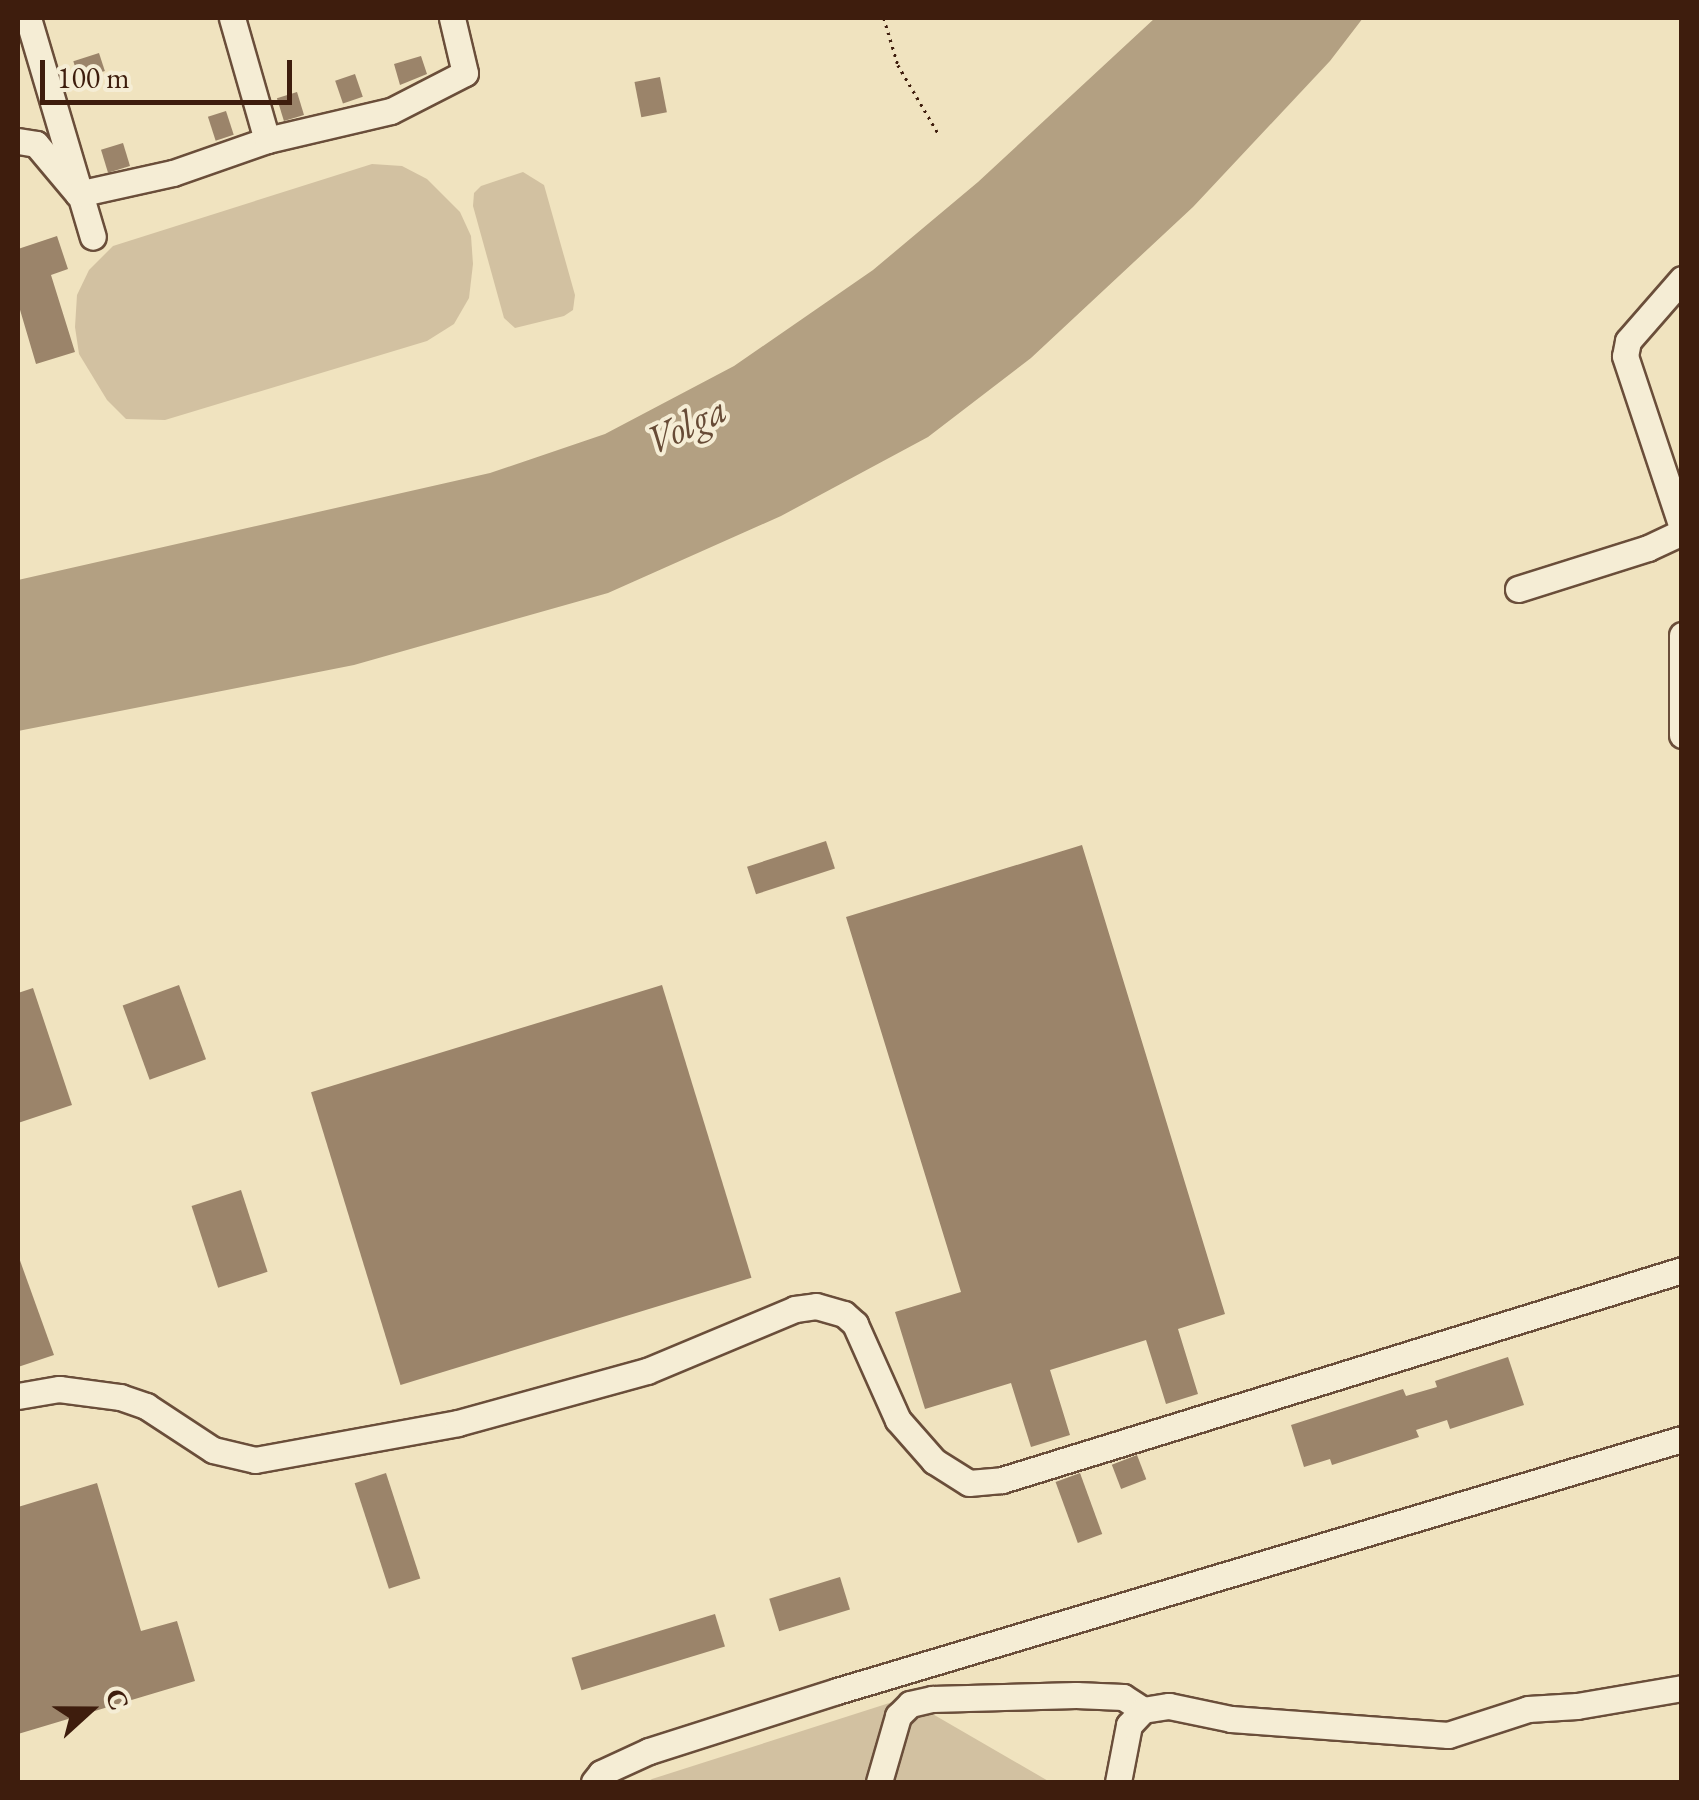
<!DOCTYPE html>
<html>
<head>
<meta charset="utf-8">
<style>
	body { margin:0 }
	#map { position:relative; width:1699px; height:1800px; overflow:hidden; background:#f0e3bf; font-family:"EB Garamond",serif }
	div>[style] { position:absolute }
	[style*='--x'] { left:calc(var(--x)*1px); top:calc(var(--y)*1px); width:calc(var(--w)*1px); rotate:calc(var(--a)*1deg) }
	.green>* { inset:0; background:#d2c1a1 }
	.water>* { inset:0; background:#b3a082 }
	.building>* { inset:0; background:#9b846a; transform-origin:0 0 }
	.path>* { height:2.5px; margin-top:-1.25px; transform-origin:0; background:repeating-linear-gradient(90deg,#3e1d0d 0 2.5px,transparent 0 7.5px) }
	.roads { filter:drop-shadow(2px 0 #6a4e3a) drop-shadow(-2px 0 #6a4e3a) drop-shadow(0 2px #6a4e3a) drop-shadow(0 -2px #6a4e3a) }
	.minor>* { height:25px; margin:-12.5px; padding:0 12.5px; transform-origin:12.5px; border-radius:12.5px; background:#f5edd5 }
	span { translate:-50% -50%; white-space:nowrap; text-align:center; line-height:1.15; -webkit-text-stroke:8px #f5edd5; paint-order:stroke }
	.water-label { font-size:40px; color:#674b36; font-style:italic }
	.frame { position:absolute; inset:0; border:20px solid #3e1d0d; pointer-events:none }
	.north { position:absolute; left:40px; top:1660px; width:100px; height:100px; -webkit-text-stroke:8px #f5edd5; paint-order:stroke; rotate:69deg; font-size:28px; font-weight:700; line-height:40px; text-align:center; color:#3e1d0d }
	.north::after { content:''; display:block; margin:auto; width:35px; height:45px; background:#3e1d0d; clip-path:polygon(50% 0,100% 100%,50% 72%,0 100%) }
	.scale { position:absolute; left:40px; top:60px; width:252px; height:45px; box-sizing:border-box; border:5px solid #3e1d0d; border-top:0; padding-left:12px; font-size:30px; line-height:35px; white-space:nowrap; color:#3e1d0d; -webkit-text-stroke:8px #f5edd5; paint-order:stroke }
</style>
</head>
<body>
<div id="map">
	<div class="green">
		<i style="clip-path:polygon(372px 164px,402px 166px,427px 179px,460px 212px,471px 236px,473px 264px,469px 298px,454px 324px,427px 341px,165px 420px,126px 419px,107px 400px,79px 354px,75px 327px,77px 295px,89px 270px,113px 246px)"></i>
		<i style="clip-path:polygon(523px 172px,544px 185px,575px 295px,573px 310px,564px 316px,515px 328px,504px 318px,473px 206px,474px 193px,481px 186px)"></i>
		<i style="clip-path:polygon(905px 1698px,1050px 1782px,647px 1782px,652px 1779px)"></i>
	</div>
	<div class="water">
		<i style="clip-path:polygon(1155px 18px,1363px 18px,1330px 61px,1193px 207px,1031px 358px,928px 437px,781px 516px,608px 593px,354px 665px,18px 731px,18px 580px,490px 473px,605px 434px,734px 366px,873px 270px,978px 182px)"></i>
	</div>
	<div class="building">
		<i style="left:99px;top:53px;width:19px;height:27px;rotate:72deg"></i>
		<i style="clip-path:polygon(421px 56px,427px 74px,400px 85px,394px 64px)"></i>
		<i style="left:355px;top:74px;width:24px;height:21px;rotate:71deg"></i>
		<i style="left:660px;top:77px;width:36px;height:26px;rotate:79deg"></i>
		<i style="left:297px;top:92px;width:24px;height:21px;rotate:73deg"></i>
		<i style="left:226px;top:111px;width:25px;height:19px;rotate:72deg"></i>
		<i style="left:123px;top:143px;width:24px;height:23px;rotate:73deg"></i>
		<i style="clip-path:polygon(57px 236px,68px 269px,51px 275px,75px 352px,36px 364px,18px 303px,18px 249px)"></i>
		<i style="left:826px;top:841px;width:29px;height:83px;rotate:72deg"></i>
		<i style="clip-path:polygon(1082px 845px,1225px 1314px,1178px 1329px,1198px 1394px,1166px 1404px,1146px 1340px,1050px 1370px,1070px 1435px,1031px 1447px,1011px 1383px,925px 1409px,895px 1312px,961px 1292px,846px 917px)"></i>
		<i style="left:179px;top:985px;width:79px;height:60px;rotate:70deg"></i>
		<i style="left:662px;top:985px;width:306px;height:367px;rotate:73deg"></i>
		<i style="clip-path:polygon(33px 988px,72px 1105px,18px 1123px,18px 993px)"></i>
		<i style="left:241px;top:1190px;width:86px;height:52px;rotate:72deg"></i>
		<i style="clip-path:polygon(18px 1255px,54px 1355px,18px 1367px)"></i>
		<i style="clip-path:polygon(1508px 1357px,1524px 1405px,1450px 1429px,1447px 1420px,1416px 1430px,1419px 1437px,1332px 1465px,1330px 1459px,1304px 1467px,1291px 1425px,1403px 1389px,1406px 1396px,1437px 1387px,1435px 1381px)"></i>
		<i style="left:1137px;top:1455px;width:26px;height:27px;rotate:69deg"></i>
		<i style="left:386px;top:1473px;width:111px;height:33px;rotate:72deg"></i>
		<i style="left:1080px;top:1473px;width:65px;height:26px;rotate:70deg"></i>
		<i style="clip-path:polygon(97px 1483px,141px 1631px,177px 1621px,195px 1681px,18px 1734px,18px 1507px)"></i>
		<i style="left:840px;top:1577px;width:34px;height:74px;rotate:73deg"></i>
		<i style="left:715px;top:1614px;width:34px;height:150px;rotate:73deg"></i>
	</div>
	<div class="path">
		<i style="--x:884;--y:18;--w:49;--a:73.4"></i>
		<i style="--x:898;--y:65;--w:79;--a:59.5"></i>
	</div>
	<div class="roads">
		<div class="minor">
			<i style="--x:28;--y:18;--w:228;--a:73.5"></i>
			<i style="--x:232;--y:18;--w:127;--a:74"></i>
			<i style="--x:18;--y:141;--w:18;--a:9"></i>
			<i style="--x:36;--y:144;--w:65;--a:50"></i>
			<i style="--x:78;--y:194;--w:97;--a:-12.5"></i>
			<i style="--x:173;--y:173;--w:100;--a:-19.3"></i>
			<i style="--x:267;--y:140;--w:127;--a:-13.2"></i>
			<i style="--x:391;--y:111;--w:83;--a:-27.2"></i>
			<i style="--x:465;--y:73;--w:57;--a:-103.3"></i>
			<i style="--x:1682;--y:279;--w:82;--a:131.1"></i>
			<i style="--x:1628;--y:341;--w:15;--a:101"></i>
			<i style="--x:1625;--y:356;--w:180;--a:71.6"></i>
			<i style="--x:1518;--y:589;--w:136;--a:-17.5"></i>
			<i style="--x:1648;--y:548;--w:38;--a:-25"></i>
			<i style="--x:1682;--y:635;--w:100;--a:90"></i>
			<i style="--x:18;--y:1396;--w:42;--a:-9.7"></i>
			<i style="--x:59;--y:1389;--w:62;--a:7.5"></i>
			<i style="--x:120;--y:1397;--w:28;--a:19"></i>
			<i style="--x:146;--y:1406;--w:80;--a:33.3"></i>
			<i style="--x:213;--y:1450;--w:43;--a:13.4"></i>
			<i style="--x:255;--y:1460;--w:206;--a:-10.3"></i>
			<i style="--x:458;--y:1423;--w:196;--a:-15.4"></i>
			<i style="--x:647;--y:1371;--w:160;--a:-22.7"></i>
			<i style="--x:795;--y:1309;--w:21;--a:-8"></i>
			<i style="--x:816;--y:1306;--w:29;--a:16"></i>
			<i style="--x:844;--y:1314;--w:15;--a:42"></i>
			<i style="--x:855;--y:1324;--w:105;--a:65.9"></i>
			<i style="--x:898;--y:1420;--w:55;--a:48.7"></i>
			<i style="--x:934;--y:1461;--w:41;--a:32.2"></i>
			<i style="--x:969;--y:1483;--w:33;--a:-5"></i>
			<i style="--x:1002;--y:1480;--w:712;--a:-17.16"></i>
			<i style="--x:594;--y:1782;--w:11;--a:-52"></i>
			<i style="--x:601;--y:1773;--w:53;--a:-24.6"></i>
			<i style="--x:649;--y:1751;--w:197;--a:-17.7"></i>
			<i style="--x:837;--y:1691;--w:882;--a:-16.61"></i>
			<i style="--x:879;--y:1782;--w:69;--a:-73.9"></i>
			<i style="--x:898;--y:1716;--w:17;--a:-45"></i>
			<i style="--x:910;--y:1704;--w:23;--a:-13"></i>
			<i style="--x:932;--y:1699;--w:144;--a:-1.6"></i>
			<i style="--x:1076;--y:1695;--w:47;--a:2.4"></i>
			<i style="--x:1123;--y:1697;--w:24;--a:33"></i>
			<i style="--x:1118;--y:1782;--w:58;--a:-79.1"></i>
			<i style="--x:1129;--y:1725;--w:21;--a:-47"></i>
			<i style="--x:1143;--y:1710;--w:26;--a:-9"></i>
			<i style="--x:1169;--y:1706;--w:63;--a:11.8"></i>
			<i style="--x:1231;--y:1719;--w:218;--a:4.2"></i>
			<i style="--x:1448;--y:1735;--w:84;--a:-18"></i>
			<i style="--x:1528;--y:1709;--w:49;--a:-3.5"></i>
			<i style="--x:1577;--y:1706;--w:107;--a:-9.7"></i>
		</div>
	</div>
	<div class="water-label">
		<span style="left:686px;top:424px;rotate:-26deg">Volga</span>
	</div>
	<div class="frame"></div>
	<div class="north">С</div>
	<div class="scale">100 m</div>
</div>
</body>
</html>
